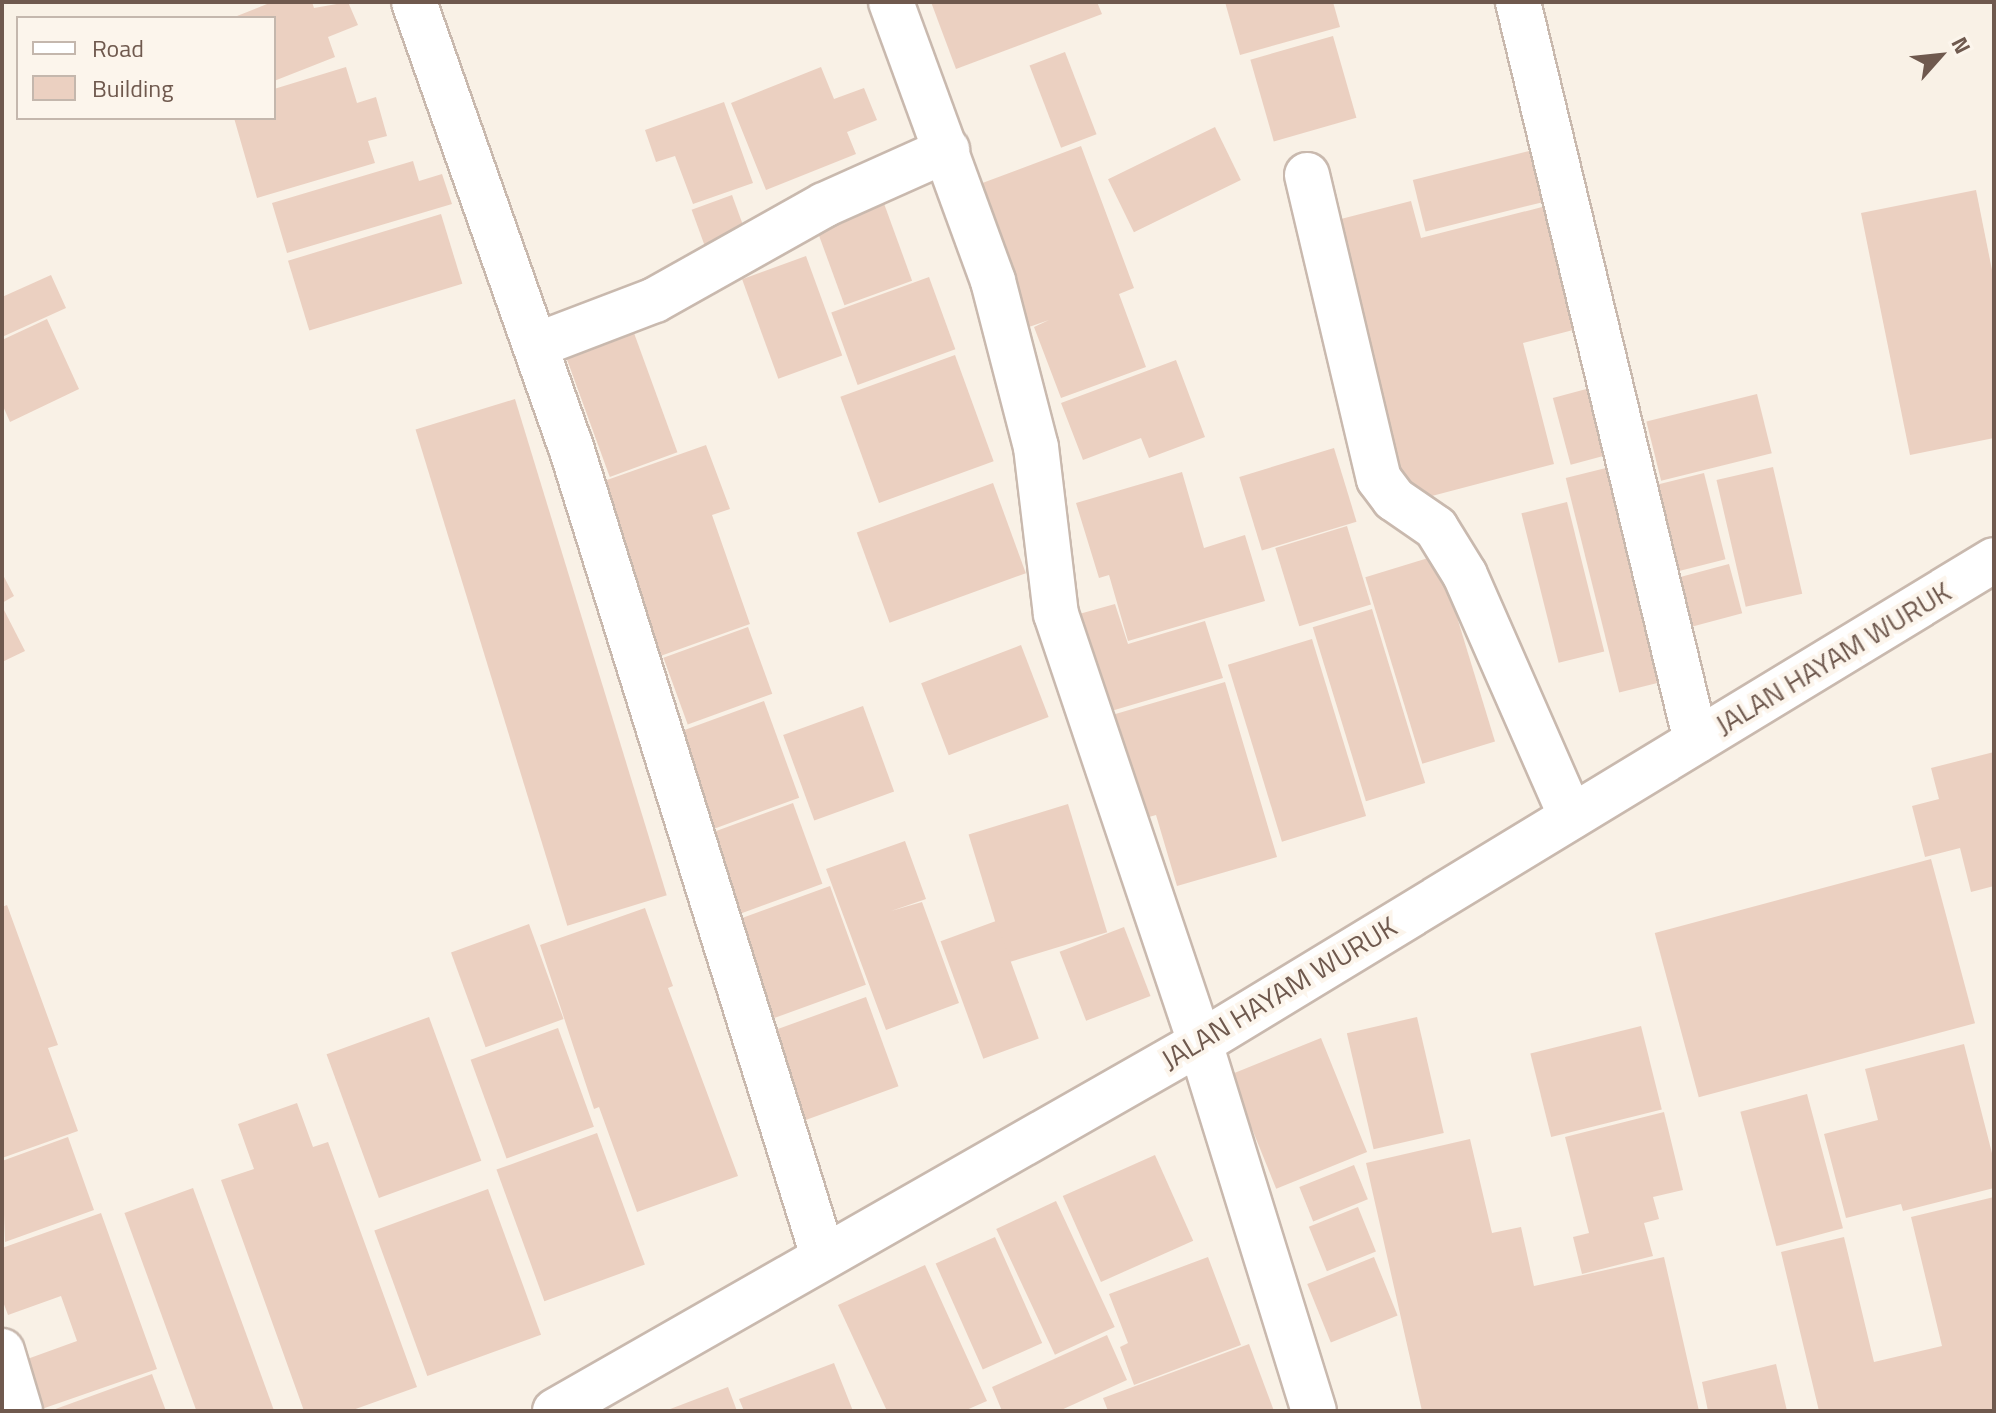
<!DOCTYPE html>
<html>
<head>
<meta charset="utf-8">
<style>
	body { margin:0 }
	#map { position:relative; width:1996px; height:1413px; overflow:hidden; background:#f9f1e6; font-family:"Titillium Web",sans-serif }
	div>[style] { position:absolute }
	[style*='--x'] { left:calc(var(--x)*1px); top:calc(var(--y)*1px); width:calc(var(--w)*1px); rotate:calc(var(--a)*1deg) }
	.building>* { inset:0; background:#ebd0c1; transform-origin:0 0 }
	.roads { filter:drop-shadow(2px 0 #c9b9ae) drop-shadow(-2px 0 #c9b9ae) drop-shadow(0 2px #c9b9ae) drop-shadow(0 -2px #c9b9ae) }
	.minor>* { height:44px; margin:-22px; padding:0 22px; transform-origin:22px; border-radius:22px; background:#fff }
	.secondary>* { height:44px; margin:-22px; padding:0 22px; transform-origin:22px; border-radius:22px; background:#fff }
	span { translate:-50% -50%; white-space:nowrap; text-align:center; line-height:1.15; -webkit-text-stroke:8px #fcf5ec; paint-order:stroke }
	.street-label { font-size:28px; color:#6f594e }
	.frame { position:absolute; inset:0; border:4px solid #6f594e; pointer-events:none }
	.legend { position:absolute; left:16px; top:16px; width:260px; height:104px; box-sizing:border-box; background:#fcf5ec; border:2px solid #c4b7ad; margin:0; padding:10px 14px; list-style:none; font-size:24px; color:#6f594e }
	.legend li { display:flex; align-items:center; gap:16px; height:40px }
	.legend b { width:40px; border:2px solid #c4b7ad }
	.north { position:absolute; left:1900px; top:16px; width:80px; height:80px; -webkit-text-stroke:6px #fcf5ec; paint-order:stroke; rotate:63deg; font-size:22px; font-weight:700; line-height:32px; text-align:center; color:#6f594e }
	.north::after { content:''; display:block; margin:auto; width:28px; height:36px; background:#6f594e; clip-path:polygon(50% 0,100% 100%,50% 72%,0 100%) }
</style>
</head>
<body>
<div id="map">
	<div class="building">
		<i style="clip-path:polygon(272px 2px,312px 2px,314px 8px,348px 2px,358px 25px,328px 37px,335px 57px,274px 81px,274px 18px,232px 18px)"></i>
		<i style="clip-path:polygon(931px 2px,1097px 2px,1102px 14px,956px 69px)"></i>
		<i style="clip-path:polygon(1225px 2px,1333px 2px,1340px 27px,1240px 55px)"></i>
		<i style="left:1333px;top:36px;width:85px;height:86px;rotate:74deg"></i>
		<i style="left:1065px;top:52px;width:88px;height:38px;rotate:69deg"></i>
		<i style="clip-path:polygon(346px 67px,357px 103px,376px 97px,387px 136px,368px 141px,375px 163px,257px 198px,234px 118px,274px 118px,274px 89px)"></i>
		<i style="clip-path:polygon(821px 67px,834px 99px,864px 88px,877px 120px,847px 132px,856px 154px,766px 190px,731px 103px)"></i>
		<i style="clip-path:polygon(724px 102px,753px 183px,693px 204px,675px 156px,656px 162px,645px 130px)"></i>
		<i style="left:1215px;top:127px;width:59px;height:119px;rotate:64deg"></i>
		<i style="clip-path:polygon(1081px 146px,1134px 288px,1119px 294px,1146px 367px,1061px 398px,1034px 327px,1049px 320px,1029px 327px,977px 185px)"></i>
		<i style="left:1537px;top:149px;width:53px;height:128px;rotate:76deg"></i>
		<i style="clip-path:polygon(413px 161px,419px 181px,442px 174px,452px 204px,287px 253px,272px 203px)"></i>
		<i style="clip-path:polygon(1976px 190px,1994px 280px,1994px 438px,1910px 455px,1861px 213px)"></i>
		<i style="left:732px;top:195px;width:52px;height:43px;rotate:70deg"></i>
		<i style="left:882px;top:198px;width:88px;height:72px;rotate:70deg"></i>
		<i style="clip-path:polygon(1411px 201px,1421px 238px,1546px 206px,1577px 329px,1523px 343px,1554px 464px,1409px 502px,1337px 220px)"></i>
		<i style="left:441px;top:214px;width:73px;height:160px;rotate:73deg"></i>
		<i style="left:806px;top:256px;width:106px;height:68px;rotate:70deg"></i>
		<i style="clip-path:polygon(51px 275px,66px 308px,2px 337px,2px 297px)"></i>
		<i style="left:929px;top:277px;width:77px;height:104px;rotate:70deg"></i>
		<i style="clip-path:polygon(47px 319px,79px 389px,10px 422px,2px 404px,2px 340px)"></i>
		<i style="left:634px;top:333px;width:127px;height:72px;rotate:70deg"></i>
		<i style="left:955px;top:355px;width:113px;height:122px;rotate:70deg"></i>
		<i style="clip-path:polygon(1176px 360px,1205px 437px,1149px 458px,1141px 438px,1083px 460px,1061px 403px)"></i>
		<i style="left:1605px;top:384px;width:69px;height:54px;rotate:75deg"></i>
		<i style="left:1757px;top:394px;width:61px;height:114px;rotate:76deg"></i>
		<i style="left:515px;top:399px;width:519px;height:104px;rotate:73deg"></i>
		<i style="clip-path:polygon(706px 445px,730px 509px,712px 515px,750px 624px,652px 659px,590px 486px)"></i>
		<i style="left:1334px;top:448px;width:77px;height:99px;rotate:73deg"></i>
		<i style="left:1622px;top:464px;width:221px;height:58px;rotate:76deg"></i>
		<i style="left:1773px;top:467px;width:130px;height:58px;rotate:77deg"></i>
		<i style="clip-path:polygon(1182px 472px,1204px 548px,1245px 535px,1265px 601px,1128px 641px,1109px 575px,1099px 578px,1076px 503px)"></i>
		<i style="left:1704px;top:473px;width:89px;height:59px;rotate:76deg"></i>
		<i style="left:993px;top:483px;width:96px;height:145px;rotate:70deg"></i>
		<i style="left:1567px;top:502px;width:154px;height:47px;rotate:76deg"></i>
		<i style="left:1347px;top:526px;width:82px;height:75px;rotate:73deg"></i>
		<i style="left:1438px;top:555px;width:195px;height:76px;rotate:73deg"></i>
		<i style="left:1729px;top:564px;width:51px;height:62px;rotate:75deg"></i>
		<i style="clip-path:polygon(2px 573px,14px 596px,2px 603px)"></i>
		<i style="clip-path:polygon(1115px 604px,1128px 644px,1205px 621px,1223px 678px,1101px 714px,1072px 616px)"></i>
		<i style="left:1372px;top:609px;width:182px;height:62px;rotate:73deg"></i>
		<i style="clip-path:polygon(4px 610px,25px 651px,2px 662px,2px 611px)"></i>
		<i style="left:748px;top:627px;width:71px;height:90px;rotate:70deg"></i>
		<i style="left:1312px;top:639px;width:185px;height:88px;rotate:73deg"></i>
		<i style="left:1021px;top:645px;width:77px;height:107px;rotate:69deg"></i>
		<i style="clip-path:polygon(1225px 682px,1277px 857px,1177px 886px,1156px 815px,1142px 819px,1112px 715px)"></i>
		<i style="left:764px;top:701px;width:103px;height:97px;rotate:70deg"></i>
		<i style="left:863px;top:706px;width:91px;height:85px;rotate:70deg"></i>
		<i style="clip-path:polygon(1994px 752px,1994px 886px,1971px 892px,1960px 848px,1925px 857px,1912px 806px,1939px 799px,1931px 768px)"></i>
		<i style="left:793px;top:803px;width:86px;height:94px;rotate:70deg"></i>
		<i style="left:1068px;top:804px;width:134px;height:104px;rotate:73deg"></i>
		<i style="clip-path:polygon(905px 841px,926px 899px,891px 911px,922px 902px,959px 1003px,886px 1030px,826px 869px)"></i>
		<i style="left:1931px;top:859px;width:170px;height:286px;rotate:75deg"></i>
		<i style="left:830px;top:886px;width:105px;height:108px;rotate:70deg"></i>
		<i style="clip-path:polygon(7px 905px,58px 1045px,48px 1048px,78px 1131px,2px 1158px,2px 907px)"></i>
		<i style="clip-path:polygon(645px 908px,673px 986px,668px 988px,738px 1176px,637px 1212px,599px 1107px,594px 1109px,540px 945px)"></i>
		<i style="left:996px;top:921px;width:125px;height:59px;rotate:70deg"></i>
		<i style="left:529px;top:924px;width:101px;height:83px;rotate:70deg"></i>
		<i style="left:1124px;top:927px;width:74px;height:69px;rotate:69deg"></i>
		<i style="left:866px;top:997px;width:95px;height:114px;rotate:70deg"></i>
		<i style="left:429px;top:1017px;width:153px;height:109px;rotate:70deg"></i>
		<i style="left:1417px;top:1017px;width:119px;height:72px;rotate:77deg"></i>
		<i style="left:1641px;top:1026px;width:86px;height:114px;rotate:76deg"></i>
		<i style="left:558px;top:1028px;width:105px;height:93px;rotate:70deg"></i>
		<i style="left:1321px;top:1038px;width:123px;height:98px;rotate:68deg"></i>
		<i style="clip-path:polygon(1964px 1044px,1994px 1161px,1994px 1188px,1903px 1211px,1901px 1204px,1846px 1218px,1824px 1134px,1878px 1120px,1865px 1069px)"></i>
		<i style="left:1807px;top:1094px;width:139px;height:69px;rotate:75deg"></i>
		<i style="clip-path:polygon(297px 1103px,313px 1147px,328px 1142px,417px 1387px,350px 1411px,304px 1411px,221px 1180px,254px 1169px,238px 1124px)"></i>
		<i style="clip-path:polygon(1664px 1112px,1683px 1190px,1653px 1197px,1659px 1219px,1644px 1223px,1653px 1256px,1582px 1274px,1573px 1237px,1589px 1233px,1565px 1137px)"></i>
		<i style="left:597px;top:1133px;width:140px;height:107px;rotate:70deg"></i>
		<i style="clip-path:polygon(68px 1137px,94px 1210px,5px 1242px,2px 1161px)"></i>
		<i style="clip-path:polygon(1470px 1139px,1492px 1233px,1521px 1227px,1534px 1286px,1664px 1257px,1699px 1411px,1422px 1411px,1366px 1163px)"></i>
		<i style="left:1155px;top:1155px;width:94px;height:101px;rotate:66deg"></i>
		<i style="left:1354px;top:1165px;width:37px;height:59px;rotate:68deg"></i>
		<i style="left:193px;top:1188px;width:237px;height:73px;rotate:70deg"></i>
		<i style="left:488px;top:1189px;width:155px;height:121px;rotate:70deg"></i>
		<i style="clip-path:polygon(1994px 1197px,1994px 1411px,1819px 1411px,1781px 1252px,1844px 1237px,1874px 1362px,1942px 1346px,1911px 1217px)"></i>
		<i style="left:1056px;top:1201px;width:139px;height:66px;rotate:65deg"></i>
		<i style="left:1358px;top:1207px;width:48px;height:53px;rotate:68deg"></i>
		<i style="clip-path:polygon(101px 1213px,157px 1369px,36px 1411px,19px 1362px,77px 1341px,61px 1296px,8px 1315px,2px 1299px,2px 1248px)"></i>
		<i style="left:995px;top:1237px;width:116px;height:65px;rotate:66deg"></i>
		<i style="clip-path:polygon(1208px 1257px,1241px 1345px,1134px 1385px,1120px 1347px,1128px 1343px,1109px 1294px)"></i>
		<i style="left:1374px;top:1257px;width:63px;height:72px;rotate:68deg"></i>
		<i style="clip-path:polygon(925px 1265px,987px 1401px,964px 1411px,887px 1411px,838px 1305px)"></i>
		<i style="clip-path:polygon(1107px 1335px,1127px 1380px,1059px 1411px,1002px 1411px,992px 1387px)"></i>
		<i style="clip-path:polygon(1249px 1344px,1274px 1411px,1108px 1411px,1103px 1398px)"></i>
		<i style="clip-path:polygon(834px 1363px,853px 1411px,744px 1411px,739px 1399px)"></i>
		<i style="clip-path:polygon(1776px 1364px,1787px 1411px,1708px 1411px,1702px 1382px)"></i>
		<i style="clip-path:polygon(152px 1374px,166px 1411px,50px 1411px)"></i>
		<i style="clip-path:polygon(728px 1387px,737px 1411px,665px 1411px)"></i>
	</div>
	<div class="roads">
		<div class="minor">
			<i style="--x:414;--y:2;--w:469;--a:70.6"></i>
			<i style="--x:570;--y:444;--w:851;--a:72.69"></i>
			<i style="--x:891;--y:2;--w:297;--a:69.9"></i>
			<i style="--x:993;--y:281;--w:171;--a:75.5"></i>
			<i style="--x:1036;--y:447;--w:168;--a:83.2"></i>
			<i style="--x:1056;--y:614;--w:453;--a:71.4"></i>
			<i style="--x:1200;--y:1043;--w:385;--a:72.8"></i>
			<i style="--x:1518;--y:2;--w:760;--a:76.46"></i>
			<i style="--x:1307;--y:175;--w:312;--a:76.7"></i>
			<i style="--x:1379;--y:479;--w:25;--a:53"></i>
			<i style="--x:1394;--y:499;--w:51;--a:34.6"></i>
			<i style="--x:1436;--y:528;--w:55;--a:58.3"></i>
			<i style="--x:1465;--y:575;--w:264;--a:66.3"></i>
			<i style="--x:537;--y:345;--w:126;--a:-20.9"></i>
			<i style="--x:655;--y:300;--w:194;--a:-29.3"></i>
			<i style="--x:824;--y:205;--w:135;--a:-24.1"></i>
			<i style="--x:2;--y:1351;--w:63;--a:73.3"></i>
		</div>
		<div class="secondary">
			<i style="--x:555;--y:1411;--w:743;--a:-29.71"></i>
			<i style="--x:1200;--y:1043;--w:929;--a:-31.31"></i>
		</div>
	</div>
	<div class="street-label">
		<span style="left:1833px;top:658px;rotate:-31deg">JALAN HAYAM WURUK</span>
		<span style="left:1279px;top:993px;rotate:-31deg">JALAN HAYAM WURUK</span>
	</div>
	<div class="frame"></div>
	<ul class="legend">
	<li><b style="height:10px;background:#fff"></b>Road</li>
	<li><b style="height:22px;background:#ebd0c1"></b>Building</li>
	</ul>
	<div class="north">N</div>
</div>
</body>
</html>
